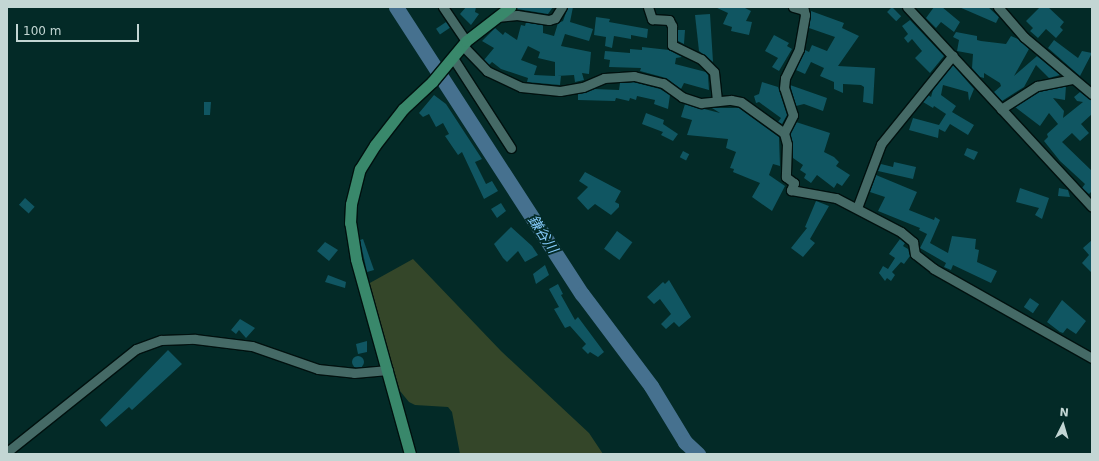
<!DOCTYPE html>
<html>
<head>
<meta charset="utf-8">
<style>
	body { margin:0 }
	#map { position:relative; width:1099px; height:461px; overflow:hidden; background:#032a27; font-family:"DejaVu Sans","Noto Sans JP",sans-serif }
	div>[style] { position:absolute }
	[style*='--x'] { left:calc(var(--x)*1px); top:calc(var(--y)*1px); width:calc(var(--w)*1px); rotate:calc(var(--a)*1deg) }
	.green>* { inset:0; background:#344629 }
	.river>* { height:15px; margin:-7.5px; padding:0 7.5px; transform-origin:7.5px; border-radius:7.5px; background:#46718f }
	.building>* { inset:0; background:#105662; transform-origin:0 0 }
	.round { border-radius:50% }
	.roads { filter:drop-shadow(1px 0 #00110f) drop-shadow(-1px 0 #00110f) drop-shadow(0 1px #00110f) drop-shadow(0 -1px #00110f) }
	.minor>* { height:9px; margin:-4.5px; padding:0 4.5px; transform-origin:4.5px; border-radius:4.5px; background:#456a66 }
	.major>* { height:11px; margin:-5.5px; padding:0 5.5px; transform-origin:5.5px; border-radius:5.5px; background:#39886b }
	span { translate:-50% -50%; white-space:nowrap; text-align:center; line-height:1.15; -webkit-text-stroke:3.5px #032a27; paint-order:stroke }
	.water-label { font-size:14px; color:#85cafa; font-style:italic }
	.frame { position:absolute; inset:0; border:8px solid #c3d6d4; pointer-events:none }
	.north { position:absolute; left:1043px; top:405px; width:40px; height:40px; -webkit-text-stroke:3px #032a27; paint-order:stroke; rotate:5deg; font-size:11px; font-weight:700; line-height:16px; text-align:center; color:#c3d6d4 }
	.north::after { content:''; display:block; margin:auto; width:14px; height:18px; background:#c3d6d4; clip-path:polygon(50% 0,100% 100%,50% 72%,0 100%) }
	.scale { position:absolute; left:16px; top:24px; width:123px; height:18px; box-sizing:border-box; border:2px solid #c3d6d4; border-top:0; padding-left:5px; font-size:12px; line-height:14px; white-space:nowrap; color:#c3d6d4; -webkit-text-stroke:3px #032a27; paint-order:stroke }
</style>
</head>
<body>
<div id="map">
	<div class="green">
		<i style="clip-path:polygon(413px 259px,501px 351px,589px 433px,603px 454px,460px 454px,452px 412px,448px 407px,415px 405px,409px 402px,400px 391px,368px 284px)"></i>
	</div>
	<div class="river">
		<i style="--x:396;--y:7;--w:342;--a:57.1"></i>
		<i style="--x:582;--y:294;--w:115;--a:53.1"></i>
		<i style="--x:651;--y:386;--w:66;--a:58.7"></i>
		<i style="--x:685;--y:442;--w:18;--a:43"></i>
	</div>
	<div class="building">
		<i style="clip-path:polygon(466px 7px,476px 7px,475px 12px,479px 14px,471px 25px,460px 14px)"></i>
		<i style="clip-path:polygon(517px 7px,553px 7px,548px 14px,517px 9px)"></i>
		<i style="clip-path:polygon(evenodd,568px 7px,573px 7px,570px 22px,593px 29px,589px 41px,565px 34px,561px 46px,591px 52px,589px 74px,582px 73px,584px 80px,575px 82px,574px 75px,557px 76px,561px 76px,560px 85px,527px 82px,528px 78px,501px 69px,492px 62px,489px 65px,484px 60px,494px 48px,482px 41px,495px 28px,503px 35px,505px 32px,517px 40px,521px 25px,525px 26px,526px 22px,543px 25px,543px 33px,554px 36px,558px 23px,563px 21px,568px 7px,528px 46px,540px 52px,538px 58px,555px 62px,555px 76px,534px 75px,537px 66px,521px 60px,528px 46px)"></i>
		<i style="clip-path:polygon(715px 7px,743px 7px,751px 11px,746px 21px,752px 22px,749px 35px,731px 31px,732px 27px,723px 24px,728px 13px)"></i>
		<i style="left:892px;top:7px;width:13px;height:7px;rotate:45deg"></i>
		<i style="clip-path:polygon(934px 7px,942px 7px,960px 22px,954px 32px,941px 22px,936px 28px,926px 18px)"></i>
		<i style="clip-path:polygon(959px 7px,988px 7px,999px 17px,996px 23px)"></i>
		<i style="clip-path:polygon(1040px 7px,1048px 7px,1064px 22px,1060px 27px,1063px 30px,1056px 38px,1046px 29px,1038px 38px,1030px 31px,1033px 28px,1026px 21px)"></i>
		<i style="clip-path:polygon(811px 11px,844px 23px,842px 28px,859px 36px,838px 66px,875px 68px,873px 104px,863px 102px,864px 87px,861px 85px,843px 84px,843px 93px,834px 89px,834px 82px,820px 76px,824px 68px,811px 62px,805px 74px,796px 70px,805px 50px,809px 52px,812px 45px,827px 51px,835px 37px,809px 28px)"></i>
		<i style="clip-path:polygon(710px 14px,713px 62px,699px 51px,695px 15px)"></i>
		<i style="clip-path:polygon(596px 17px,610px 19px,609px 22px,648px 29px,647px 38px,631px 35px,631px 39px,614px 36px,612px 48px,605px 46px,606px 37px,594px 35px)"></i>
		<i style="clip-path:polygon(910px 20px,944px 56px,930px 73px,915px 58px,922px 51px,912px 39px,908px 43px,904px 38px,908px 34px,902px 26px)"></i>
		<i style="left:446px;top:22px;width:7px;height:12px;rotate:56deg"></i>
		<i style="clip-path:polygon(678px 30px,685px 30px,684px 44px,678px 41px)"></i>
		<i style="clip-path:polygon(956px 32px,977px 36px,977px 40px,981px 41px,1006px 44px,1011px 36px,1018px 39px,1029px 49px,1014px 76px,1037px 56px,1060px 75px,1049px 78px,1036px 65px,1024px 87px,1002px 101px,994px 92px,1001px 86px,1000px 83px,984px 73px,984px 78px,980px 77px,972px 68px,973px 54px,957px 51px,959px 40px,953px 37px)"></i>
		<i style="clip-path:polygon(774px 35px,789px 43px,787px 46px,792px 49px,779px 71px,772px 67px,778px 58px,765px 51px)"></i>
		<i style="clip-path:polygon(1054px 40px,1078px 58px,1082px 51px,1092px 53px,1080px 76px,1048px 48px)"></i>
		<i style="clip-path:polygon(642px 47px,669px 50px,682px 57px,676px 58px,675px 64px,706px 72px,708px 75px,709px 90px,684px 83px,681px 89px,666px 78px,640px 71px,641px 68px,609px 67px,610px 60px,604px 59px,605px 51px,630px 53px,630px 49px,642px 50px)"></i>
		<i style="clip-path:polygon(953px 65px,974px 89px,969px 101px,968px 92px,943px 85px,941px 95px,956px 106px,952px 112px,974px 125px,968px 135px,950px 124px,945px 132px,939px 129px,938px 138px,909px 130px,913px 118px,939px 125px,946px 114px,934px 106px,933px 108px,923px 102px,928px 95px,931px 97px,933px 90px)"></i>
		<i style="clip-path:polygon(633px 82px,660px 89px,670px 95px,668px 109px,654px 104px,655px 100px,637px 96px,636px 100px,630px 98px,629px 101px,616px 98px,615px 101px,578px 100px,578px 94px,594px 89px,619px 90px,620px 83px)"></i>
		<i style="clip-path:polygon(762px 82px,778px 87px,787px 115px,782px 124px,778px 122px,781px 118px,759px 102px,756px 103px,754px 96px,759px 94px)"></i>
		<i style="clip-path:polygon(790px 85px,827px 98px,823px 111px,804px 104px,796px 106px)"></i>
		<i style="clip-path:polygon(1066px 86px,1065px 100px,1053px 98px,1064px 111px,1063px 118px,1083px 102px,1077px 101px,1074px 97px,1080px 92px,1092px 101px,1092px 114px,1081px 124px,1089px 133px,1080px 141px,1072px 133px,1062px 142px,1092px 171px,1092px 191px,1089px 194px,1082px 188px,1085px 184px,1060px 161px,1044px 141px,1048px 137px,1047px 134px,1058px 124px,1049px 113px,1040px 126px,1015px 107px,1039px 92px)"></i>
		<i style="clip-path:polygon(434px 95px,446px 104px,482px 159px,475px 162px,486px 184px,492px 181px,498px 191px,484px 199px,462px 152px,458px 155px,445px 136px,449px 134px,443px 123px,436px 127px,429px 114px,423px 117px,419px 113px)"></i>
		<i style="clip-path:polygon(204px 102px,211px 102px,210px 115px,204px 115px)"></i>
		<i style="clip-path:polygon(685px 104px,720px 113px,712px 108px,739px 108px,779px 137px,780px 166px,773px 164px,769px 175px,785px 186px,772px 211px,752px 197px,760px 183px,733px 172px,734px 169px,730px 168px,736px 152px,726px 148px,728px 139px,687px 135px,692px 120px,681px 117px)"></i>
		<i style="clip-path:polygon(646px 113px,664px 120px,663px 124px,678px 134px,673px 141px,661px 135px,663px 132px,642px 124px)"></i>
		<i style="clip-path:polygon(796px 122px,830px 133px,824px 152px,834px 157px,839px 162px,836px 166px,850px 175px,842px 186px,837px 183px,834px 188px,817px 175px,811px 183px,804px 178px,806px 174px,800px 170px,803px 165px,793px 158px,790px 134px)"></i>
		<i style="clip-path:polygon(967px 148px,978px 152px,974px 160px,964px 155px)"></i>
		<i style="left:683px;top:151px;width:7px;height:7px;rotate:27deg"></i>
		<i style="clip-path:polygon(894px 162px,916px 167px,913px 179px,878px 171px,881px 164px,893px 167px)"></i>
		<i style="clip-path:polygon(585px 172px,621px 191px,615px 202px,619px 204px,619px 207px,611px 215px,595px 204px,588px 210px,577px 198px,588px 187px,579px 181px)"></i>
		<i style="clip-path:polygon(876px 175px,917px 192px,909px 210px,934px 220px,935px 217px,940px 220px,930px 243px,948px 253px,952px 236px,976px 239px,975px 249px,979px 250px,977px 262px,997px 271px,991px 283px,953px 265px,951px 270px,944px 267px,946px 263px,920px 248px,927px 234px,919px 230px,920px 228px,878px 211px,885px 197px,870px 192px)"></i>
		<i style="clip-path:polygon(1020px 188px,1049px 198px,1042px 219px,1035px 215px,1039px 208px,1016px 202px)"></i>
		<i style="clip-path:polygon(1059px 188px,1068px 190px,1070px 197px,1058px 196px)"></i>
		<i style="left:25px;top:198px;width:13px;height:9px;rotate:42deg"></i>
		<i style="clip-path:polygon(816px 201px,829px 206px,810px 239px,815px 243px,803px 257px,791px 248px,807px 228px,805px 227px)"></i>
		<i style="clip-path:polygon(501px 203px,506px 211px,497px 218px,491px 209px)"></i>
		<i style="clip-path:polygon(511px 227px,532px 246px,538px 255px,525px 262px,518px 251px,507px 262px,503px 258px,494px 244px)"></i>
		<i style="left:617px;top:231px;width:19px;height:22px;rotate:36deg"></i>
		<i style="clip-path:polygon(363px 239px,374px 270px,367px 272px,360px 240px)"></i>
		<i style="clip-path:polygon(900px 239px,905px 243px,903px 246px,908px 249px,910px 256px,904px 264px,901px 262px,892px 272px,895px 275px,891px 281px,887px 278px,885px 281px,879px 273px,883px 266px,888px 269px,895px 258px,889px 254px)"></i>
		<i style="clip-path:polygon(1092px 240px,1092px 273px,1082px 263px,1089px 255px,1083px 248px)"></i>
		<i style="clip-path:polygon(325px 242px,338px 250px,329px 261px,317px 251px)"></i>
		<i style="clip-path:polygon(545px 265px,549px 275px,536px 284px,533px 274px)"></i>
		<i style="clip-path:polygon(328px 275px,346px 282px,345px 288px,325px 282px)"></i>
		<i style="clip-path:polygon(669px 280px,691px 317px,679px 327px,674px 322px,666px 329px,661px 324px,671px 314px,660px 299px,654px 304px,647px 297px,663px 282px,665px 284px)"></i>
		<i style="clip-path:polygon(558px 284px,563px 294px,561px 295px,575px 320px,578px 317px,604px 352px,598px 357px,590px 352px,588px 354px,582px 348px,586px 344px,570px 326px,565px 328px,554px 309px,559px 307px,549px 289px)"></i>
		<i style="left:1030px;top:298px;width:11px;height:11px;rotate:34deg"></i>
		<i style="clip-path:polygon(1062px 300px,1086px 321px,1076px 334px,1067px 328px,1063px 333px,1060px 332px,1047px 322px)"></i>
		<i style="clip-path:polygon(240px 319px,255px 328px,246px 338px,239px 330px,236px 334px,231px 330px)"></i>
		<i style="clip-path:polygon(367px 341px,367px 352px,358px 354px,356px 344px)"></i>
		<i style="clip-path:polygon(168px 350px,182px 364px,132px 410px,129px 407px,106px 427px,100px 420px)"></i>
		<i class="round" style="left:352px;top:356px;width:12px;height:12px"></i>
	</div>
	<div class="roads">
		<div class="minor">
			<i style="--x:443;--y:7;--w:41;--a:55.9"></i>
			<i style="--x:648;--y:7;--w:13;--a:72"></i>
			<i style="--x:652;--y:19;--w:17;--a:3"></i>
			<i style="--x:669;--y:20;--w:7;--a:63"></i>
			<i style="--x:672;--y:26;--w:19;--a:90"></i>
			<i style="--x:672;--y:45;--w:32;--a:26"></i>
			<i style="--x:701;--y:59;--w:18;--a:45"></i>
			<i style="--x:714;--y:72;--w:29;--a:84"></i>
			<i style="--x:793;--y:7;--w:11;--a:15"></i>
			<i style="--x:907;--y:7;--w:272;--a:47.2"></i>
			<i style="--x:998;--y:7;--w:40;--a:49"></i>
			<i style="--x:1024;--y:37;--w:89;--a:40"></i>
			<i style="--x:497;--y:17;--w:20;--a:-6"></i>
			<i style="--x:517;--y:15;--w:32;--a:9"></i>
			<i style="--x:549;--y:20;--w:6;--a:-18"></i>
			<i style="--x:555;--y:18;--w:13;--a:-58"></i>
			<i style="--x:463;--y:46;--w:35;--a:46"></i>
			<i style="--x:487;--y:71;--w:38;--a:25"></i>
			<i style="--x:521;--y:87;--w:39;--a:6"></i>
			<i style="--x:560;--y:91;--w:23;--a:-10"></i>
			<i style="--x:583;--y:87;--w:23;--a:-23"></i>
			<i style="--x:604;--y:78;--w:30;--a:-4"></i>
			<i style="--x:634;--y:76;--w:30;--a:14"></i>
			<i style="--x:663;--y:83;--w:24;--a:36"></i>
			<i style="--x:682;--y:97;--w:20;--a:18"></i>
			<i style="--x:701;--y:103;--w:30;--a:-6"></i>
			<i style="--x:731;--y:100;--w:10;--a:11"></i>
			<i style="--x:741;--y:102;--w:53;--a:35.8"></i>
			<i style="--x:784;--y:133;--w:11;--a:75"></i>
			<i style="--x:787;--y:144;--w:33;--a:92"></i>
			<i style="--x:786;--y:177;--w:10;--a:37"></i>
			<i style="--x:794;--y:183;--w:8;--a:113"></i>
			<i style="--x:791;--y:190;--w:46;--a:10.1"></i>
			<i style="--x:836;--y:198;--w:73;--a:27.6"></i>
			<i style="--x:901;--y:232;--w:16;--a:40"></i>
			<i style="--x:913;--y:242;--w:12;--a:81"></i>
			<i style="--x:915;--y:254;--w:24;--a:38"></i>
			<i style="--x:934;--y:269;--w:181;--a:29.4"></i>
			<i style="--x:453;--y:58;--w:107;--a:57.2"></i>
			<i style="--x:1001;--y:109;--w:43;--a:-32.6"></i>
			<i style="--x:1037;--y:86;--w:37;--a:-11"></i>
			<i style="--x:784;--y:133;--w:20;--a:-63"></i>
			<i style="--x:793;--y:115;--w:28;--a:-108"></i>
			<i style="--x:784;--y:88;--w:10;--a:-84"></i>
			<i style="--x:785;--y:78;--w:32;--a:-64"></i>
			<i style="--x:799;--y:49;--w:35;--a:-80"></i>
			<i style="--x:805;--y:15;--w:8;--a:-104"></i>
			<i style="--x:857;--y:208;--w:68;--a:-69.4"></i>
			<i style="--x:881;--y:144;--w:114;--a:-51"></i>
			<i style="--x:7;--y:452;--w:165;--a:-38.6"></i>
			<i style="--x:136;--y:349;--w:27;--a:-20"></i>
			<i style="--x:161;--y:340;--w:34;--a:-2"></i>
			<i style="--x:195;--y:339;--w:57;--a:7"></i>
			<i style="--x:252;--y:346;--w:70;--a:19.2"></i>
			<i style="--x:318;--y:369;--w:36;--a:6"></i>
			<i style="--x:354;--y:373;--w:34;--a:-5"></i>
		</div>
		<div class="major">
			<i style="--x:410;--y:454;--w:202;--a:-105.5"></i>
			<i style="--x:356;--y:259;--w:36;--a:-99"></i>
			<i style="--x:350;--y:223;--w:19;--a:-87"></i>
			<i style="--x:351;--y:204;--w:36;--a:-76"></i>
			<i style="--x:360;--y:169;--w:28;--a:-58"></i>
			<i style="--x:375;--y:145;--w:46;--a:-52.1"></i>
			<i style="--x:403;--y:109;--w:40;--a:-43"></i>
			<i style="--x:432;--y:82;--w:53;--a:-50.3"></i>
			<i style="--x:466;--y:41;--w:56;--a:-37.7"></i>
		</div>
	</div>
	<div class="water-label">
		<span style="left:543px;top:234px;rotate:57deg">鎌谷川</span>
	</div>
	<div class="frame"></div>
	<div class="north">N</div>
	<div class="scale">100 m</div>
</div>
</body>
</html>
